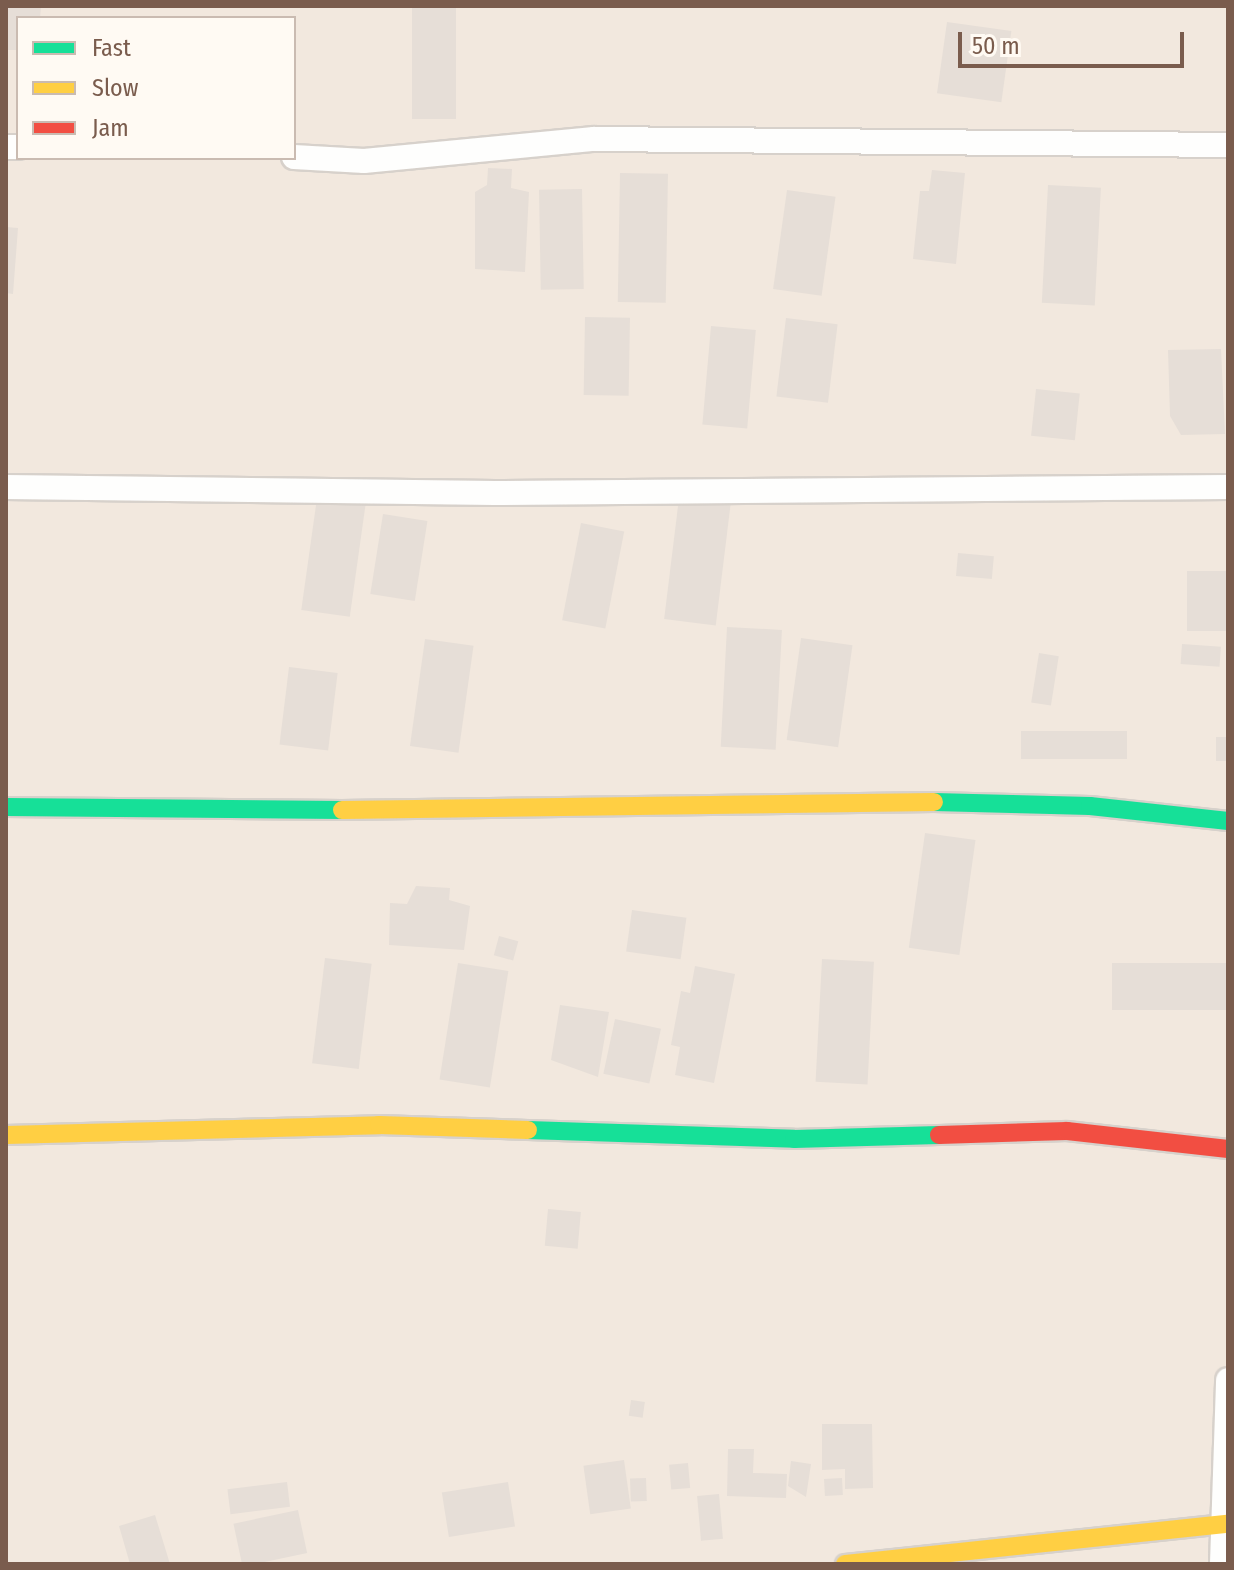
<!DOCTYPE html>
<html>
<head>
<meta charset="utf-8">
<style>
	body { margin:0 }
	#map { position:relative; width:1234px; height:1570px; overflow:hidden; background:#f9f5f0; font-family:"Fira Sans Condensed",sans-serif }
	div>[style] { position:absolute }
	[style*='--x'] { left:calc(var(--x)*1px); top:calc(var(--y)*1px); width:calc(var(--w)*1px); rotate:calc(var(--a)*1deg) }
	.residential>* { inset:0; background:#f2e8de }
	.building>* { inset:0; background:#e6ded7; transform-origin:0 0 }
	.roads { filter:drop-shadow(2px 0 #d7d1cb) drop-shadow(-2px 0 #d7d1cb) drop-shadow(0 2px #d7d1cb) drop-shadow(0 -2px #d7d1cb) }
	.street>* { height:24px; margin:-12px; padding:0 12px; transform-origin:12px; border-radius:12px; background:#fefefd }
	.fast>* { height:18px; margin:-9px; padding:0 9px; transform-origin:9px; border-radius:9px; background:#16e098 }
	.slow>* { height:18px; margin:-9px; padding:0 9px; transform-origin:9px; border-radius:9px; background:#ffcf43 }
	.jam>* { height:18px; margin:-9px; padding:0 9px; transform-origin:9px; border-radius:9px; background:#f24e42 }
	span { translate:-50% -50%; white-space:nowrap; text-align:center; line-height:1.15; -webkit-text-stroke:8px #fffaf3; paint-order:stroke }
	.frame { position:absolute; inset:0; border:8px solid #7a5c4d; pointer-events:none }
	.legend { position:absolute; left:16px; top:16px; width:280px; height:144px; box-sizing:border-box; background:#fffaf3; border:2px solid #cabbb1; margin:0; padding:10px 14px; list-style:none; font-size:24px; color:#7a5c4d }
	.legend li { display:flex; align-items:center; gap:16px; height:40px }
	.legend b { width:40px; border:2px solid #cabbb1 }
	.scale { position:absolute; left:958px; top:32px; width:226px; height:36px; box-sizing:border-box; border:4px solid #7a5c4d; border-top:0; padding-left:10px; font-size:24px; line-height:28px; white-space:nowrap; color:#7a5c4d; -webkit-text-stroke:6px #fffaf3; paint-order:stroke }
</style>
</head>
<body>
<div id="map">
	<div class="residential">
		<i style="clip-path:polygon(evenodd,6px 6px,1228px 6px,1228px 1564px,6px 1564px,6px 6px,18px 18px,294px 18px,294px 158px,18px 158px,18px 18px)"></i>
	</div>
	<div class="building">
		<i style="clip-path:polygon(6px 6px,41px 6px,40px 18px,18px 18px,18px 50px,6px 50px)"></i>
		<i style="left:412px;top:6px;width:44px;height:113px"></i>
		<i style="left:947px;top:22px;width:65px;height:72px;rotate:8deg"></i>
		<i style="clip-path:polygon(488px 168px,512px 169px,511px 188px,529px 192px,525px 272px,475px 269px,475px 192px,487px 185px)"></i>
		<i style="clip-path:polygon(932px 170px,965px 173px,956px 264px,913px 259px,920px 191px,929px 191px)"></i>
		<i style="left:620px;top:173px;width:48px;height:129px;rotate:1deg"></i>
		<i style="left:1048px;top:185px;width:53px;height:118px;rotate:3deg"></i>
		<i style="left:582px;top:189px;width:100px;height:43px;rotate:89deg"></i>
		<i style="left:787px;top:190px;width:49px;height:100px;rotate:8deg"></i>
		<i style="clip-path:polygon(6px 227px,18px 228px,13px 294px,6px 293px)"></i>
		<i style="left:585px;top:317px;width:45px;height:78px;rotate:1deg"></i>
		<i style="left:786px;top:318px;width:52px;height:79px;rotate:7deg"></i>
		<i style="left:711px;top:326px;width:45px;height:99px;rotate:5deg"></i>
		<i style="clip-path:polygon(1221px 349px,1225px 434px,1181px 435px,1170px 416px,1168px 350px)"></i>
		<i style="left:1036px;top:389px;width:44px;height:47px;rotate:6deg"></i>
		<i style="left:317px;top:498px;width:49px;height:113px;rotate:8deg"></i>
		<i style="left:679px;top:498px;width:52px;height:122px;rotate:7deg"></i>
		<i style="left:383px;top:514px;width:45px;height:81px;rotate:9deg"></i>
		<i style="left:581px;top:523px;width:44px;height:99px;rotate:11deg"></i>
		<i style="left:958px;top:553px;width:36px;height:23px;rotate:5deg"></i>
		<i style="left:1228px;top:571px;width:60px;height:41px;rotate:90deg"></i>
		<i style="left:727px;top:627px;width:55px;height:120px;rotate:3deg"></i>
		<i style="left:801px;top:638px;width:52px;height:103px;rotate:8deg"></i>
		<i style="left:425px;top:639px;width:49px;height:108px;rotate:8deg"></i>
		<i style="left:1182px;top:644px;width:39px;height:20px;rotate:4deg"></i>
		<i style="left:1039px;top:653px;width:20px;height:50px;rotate:9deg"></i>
		<i style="left:289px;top:667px;width:49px;height:78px;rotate:7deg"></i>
		<i style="left:1127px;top:731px;width:28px;height:106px;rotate:90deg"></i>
		<i style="left:1216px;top:737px;width:12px;height:24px"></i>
		<i style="left:925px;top:833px;width:51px;height:116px;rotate:8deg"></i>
		<i style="clip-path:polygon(416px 886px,450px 888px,449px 900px,470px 906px,464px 950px,389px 945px,390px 903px,407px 904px)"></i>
		<i style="left:632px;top:910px;width:55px;height:42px;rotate:8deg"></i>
		<i style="left:499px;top:936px;width:20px;height:20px;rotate:15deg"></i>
		<i style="left:325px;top:958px;width:47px;height:106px;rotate:7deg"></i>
		<i style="left:822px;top:959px;width:52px;height:123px;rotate:3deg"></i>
		<i style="left:458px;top:963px;width:51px;height:118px;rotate:9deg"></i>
		<i style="left:1228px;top:963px;width:47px;height:116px;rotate:90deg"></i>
		<i style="clip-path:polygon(695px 966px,735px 974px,714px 1083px,675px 1075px,680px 1047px,671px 1045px,681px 991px,690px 993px)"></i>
		<i style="clip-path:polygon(560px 1005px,609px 1012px,598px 1077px,551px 1060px)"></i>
		<i style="left:615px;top:1019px;width:47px;height:56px;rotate:12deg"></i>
		<i style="left:548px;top:1209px;width:33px;height:37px;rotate:5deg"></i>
		<i style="left:631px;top:1400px;width:14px;height:16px;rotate:8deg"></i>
		<i style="clip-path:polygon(822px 1424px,872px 1424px,873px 1488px,845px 1489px,845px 1469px,822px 1470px)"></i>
		<i style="clip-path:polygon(728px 1449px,754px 1449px,753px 1473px,787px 1474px,786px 1498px,727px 1496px)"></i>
		<i style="left:624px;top:1460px;width:49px;height:41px;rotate:82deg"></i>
		<i style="clip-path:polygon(791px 1461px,811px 1464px,806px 1497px,788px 1486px)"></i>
		<i style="left:688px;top:1463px;width:25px;height:19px;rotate:85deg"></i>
		<i style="left:646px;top:1478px;width:23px;height:16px;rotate:88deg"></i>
		<i style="left:842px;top:1478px;width:17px;height:18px;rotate:87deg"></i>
		<i style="left:287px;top:1482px;width:25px;height:60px;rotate:83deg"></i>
		<i style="left:508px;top:1482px;width:45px;height:67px;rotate:81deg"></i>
		<i style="left:719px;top:1494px;width:45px;height:22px;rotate:85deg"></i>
		<i style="left:298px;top:1510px;width:44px;height:66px;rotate:78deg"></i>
		<i style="clip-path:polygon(155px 1515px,170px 1564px,130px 1564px,119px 1526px)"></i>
	</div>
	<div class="roads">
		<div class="street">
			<i style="--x:6;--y:147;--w:12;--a:0"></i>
			<i style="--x:294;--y:157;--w:70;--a:3.3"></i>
			<i style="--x:364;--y:161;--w:231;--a:-5.5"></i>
			<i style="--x:594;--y:139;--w:634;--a:0.54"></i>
			<i style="--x:6;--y:487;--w:489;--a:0.7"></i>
			<i style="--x:495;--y:493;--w:733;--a:-0.47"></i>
			<i style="--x:1222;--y:1564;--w:184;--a:-88.1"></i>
		</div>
		<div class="fast">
			<i style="--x:934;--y:802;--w:156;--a:1.5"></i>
			<i style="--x:1090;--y:806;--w:139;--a:6.2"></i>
			<i style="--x:6;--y:807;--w:336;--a:0.5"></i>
			<i style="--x:528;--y:1130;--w:266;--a:1.9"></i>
			<i style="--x:794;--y:1139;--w:145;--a:-1.6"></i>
		</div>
		<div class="slow">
			<i style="--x:342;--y:810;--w:592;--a:-0.77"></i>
			<i style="--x:6;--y:1135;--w:373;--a:-1.5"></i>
			<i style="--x:379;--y:1125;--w:149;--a:1.9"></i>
			<i style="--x:845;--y:1564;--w:385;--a:-6"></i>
		</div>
		<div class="jam">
			<i style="--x:939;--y:1135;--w:128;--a:-1.8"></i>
			<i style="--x:1067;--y:1131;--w:162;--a:6.4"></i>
		</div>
	</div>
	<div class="frame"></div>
	<ul class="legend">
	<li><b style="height:10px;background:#16e098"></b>Fast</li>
	<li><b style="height:10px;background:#ffcf43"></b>Slow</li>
	<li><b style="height:10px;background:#f24e42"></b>Jam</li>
	</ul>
	<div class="scale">50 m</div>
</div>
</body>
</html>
